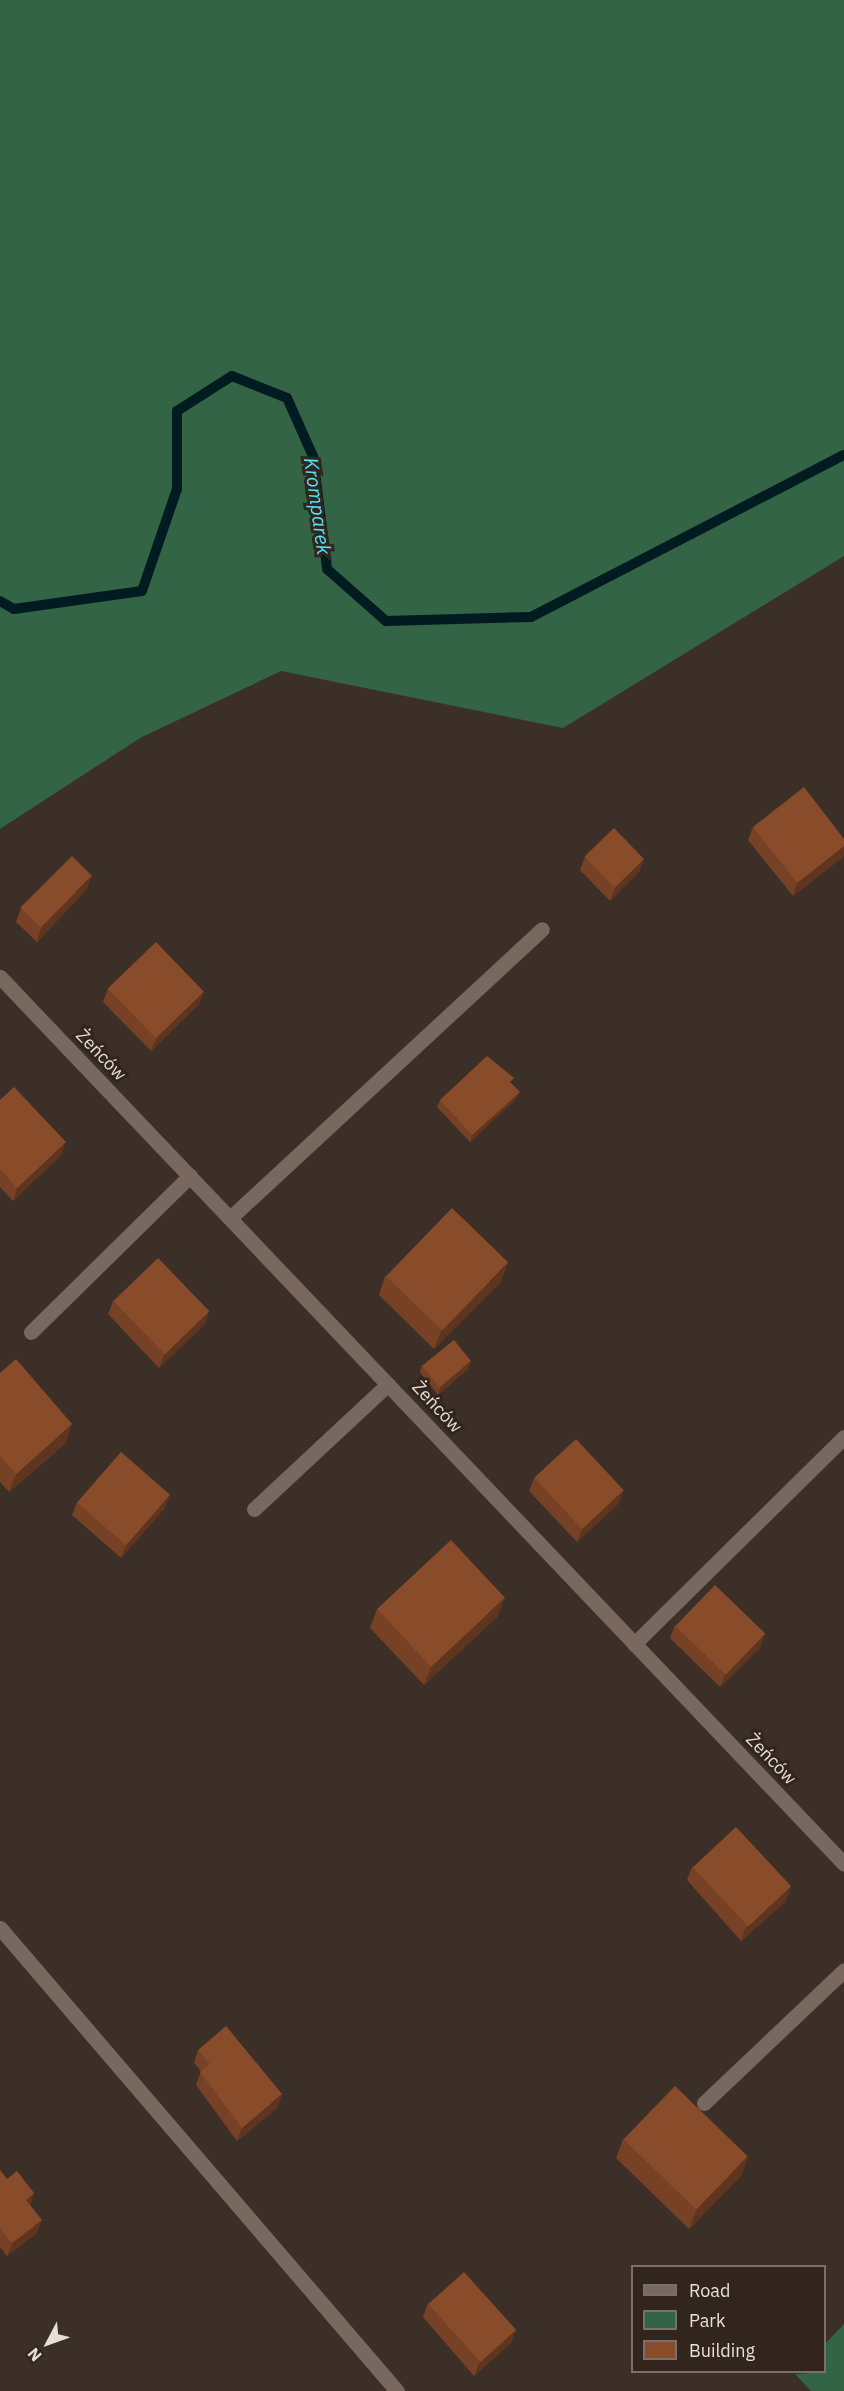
<!DOCTYPE html>
<html>
<head>
<meta charset="utf-8">
<style>
	body { margin:0 }
	#map { position:relative; width:844px; height:2391px; overflow:hidden; background:#3c2f28; font-family:"IBM Plex Sans",sans-serif }
	div>[style] { position:absolute }
	[style*='--x'] { left:calc(var(--x)*1px); top:calc(var(--y)*1px); width:calc(var(--w)*1px); rotate:calc(var(--a)*1deg) }
	.green>* { inset:0; background:#336445 }
	.stream>* { height:10px; margin:-5px; padding:0 5px; transform-origin:5px; border-radius:5px; background:#001c20 }
	.minor>* { height:15px; margin:-7.5px; padding:0 7.5px; transform-origin:7.5px; border-radius:7.5px; background:#786860 }
	.wall>* { inset:0; background:#764125 }
	.shaded-wall>* { inset:0; background:#60351e }
	.building>* { inset:0; background:#894c2b; transform-origin:0 0 }
	span { translate:-50% -50%; white-space:nowrap; text-align:center; line-height:1.15; -webkit-text-stroke:6px #32251e; paint-order:stroke }
	.street-label { font-size:18px; color:#e7ded9 }
	.water-label { font-size:20px; color:#51e3f8; font-style:italic }
	.legend { position:absolute; left:631px; top:2265px; width:195px; height:108px; box-sizing:border-box; background:#32251e; border:2px solid #7a6f69; margin:0; padding:8px 10px; list-style:none; font-size:18px; color:#e7ded9 }
	.legend li { display:flex; align-items:center; gap:12px; height:30px }
	.legend b { width:30px; border:2px solid #7a6f69 }
	.north { position:absolute; left:18px; top:2313px; width:60px; height:60px; -webkit-text-stroke:4px #32251e; paint-order:stroke; rotate:229deg; font-size:16px; font-weight:700; line-height:24px; text-align:center; color:#e7ded9 }
	.north::after { content:''; display:block; margin:auto; width:21px; height:27px; background:#e7ded9; clip-path:polygon(50% 0,100% 100%,50% 72%,0 100%) }
</style>
</head>
<body>
<div id="map">
	<div class="green">
		<i style="clip-path:polygon(0 0,844px 0,844px 556px,563px 728px,281px 671px,140px 738px,0 829px)"></i>
		<i style="clip-path:polygon(844px 2324px,844px 2391px,811px 2391px,795px 2374px,824px 2372px,825px 2344px)"></i>
	</div>
	<div class="stream">
		<i style="--x:0;--y:601;--w:16;--a:30"></i>
		<i style="--x:14;--y:609;--w:129;--a:-8"></i>
		<i style="--x:142;--y:591;--w:108;--a:-71.1"></i>
		<i style="--x:177;--y:489;--w:78;--a:-90"></i>
		<i style="--x:177;--y:411;--w:65;--a:-32.5"></i>
		<i style="--x:232;--y:376;--w:59;--a:21.8"></i>
		<i style="--x:287;--y:398;--w:64;--a:65.9"></i>
		<i style="--x:313;--y:456;--w:114;--a:82.9"></i>
		<i style="--x:327;--y:569;--w:79;--a:41.4"></i>
		<i style="--x:386;--y:621;--w:145;--a:-1.6"></i>
		<i style="--x:531;--y:617;--w:352;--a:-27.4"></i>
	</div>
	<div class="minor">
		<i style="--x:0;--y:977;--w:1224;--a:46.42"></i>
		<i style="--x:230;--y:1218;--w:425;--a:-42.8"></i>
		<i style="--x:31;--y:1332;--w:223;--a:-44.5"></i>
		<i style="--x:254;--y:1509;--w:183;--a:-43"></i>
		<i style="--x:634;--y:1644;--w:295;--a:-44.6"></i>
		<i style="--x:0;--y:1928;--w:610;--a:49.39"></i>
		<i style="--x:704;--y:2103;--w:193;--a:-43.5"></i>
	</div>
	<div class="wall">
		<i style="clip-path:polygon(753px 827px,844px 839px,844px 854px,843px 857px,793px 896px,748px 840px)"></i>
		<i style="clip-path:polygon(585px 857px,644px 859px,639px 872px,610px 901px,580px 870px)"></i>
		<i style="clip-path:polygon(87px 889px,37px 942px,16px 922px,21px 908px)"></i>
		<i style="clip-path:polygon(108px 989px,204px 991px,199px 1004px,151px 1051px,103px 1002px)"></i>
		<i style="clip-path:polygon(517px 1098px,470px 1142px,437px 1107px,440px 1100px)"></i>
		<i style="clip-path:polygon(0 1100px,61px 1155px,13px 1201px,0 1187px)"></i>
		<i style="clip-path:polygon(385px 1276px,501px 1282px,434px 1349px,379px 1295px)"></i>
		<i style="clip-path:polygon(113px 1301px,209px 1311px,205px 1324px,159px 1368px,108px 1314px)"></i>
		<i style="clip-path:polygon(422px 1365px,469px 1368px,438px 1395px,420px 1372px)"></i>
		<i style="clip-path:polygon(0 1373px,66px 1443px,9px 1492px,0 1482px)"></i>
		<i style="clip-path:polygon(534px 1478px,619px 1503px,577px 1542px,529px 1491px)"></i>
		<i style="clip-path:polygon(77px 1502px,165px 1508px,121px 1558px,72px 1515px)"></i>
		<i style="clip-path:polygon(377px 1609px,498px 1616px,424px 1685px,370px 1628px)"></i>
		<i style="clip-path:polygon(675px 1625px,760px 1648px,720px 1687px,670px 1638px)"></i>
		<i style="clip-path:polygon(692px 1867px,786px 1901px,741px 1941px,687px 1880px)"></i>
		<i style="clip-path:polygon(198px 2050px,278px 2107px,237px 2141px,196px 2085px,201px 2071px,194px 2063px)"></i>
		<i style="clip-path:polygon(623px 2139px,742px 2175px,689px 2229px,616px 2158px)"></i>
		<i style="clip-path:polygon(0 2170px,7px 2179px,34px 2193px,30px 2205px,37px 2233px,7px 2256px,0 2247px)"></i>
		<i style="clip-path:polygon(428px 2303px,511px 2343px,474px 2376px,423px 2317px)"></i>
	</div>
	<div class="shaded-wall">
		<i style="clip-path:polygon(844px 846px,844px 854px,843px 857px,793px 896px,797px 883px)"></i>
		<i style="clip-path:polygon(644px 859px,639px 872px,610px 901px,615px 888px)"></i>
		<i style="clip-path:polygon(92px 876px,87px 889px,37px 942px,41px 928px)"></i>
		<i style="clip-path:polygon(204px 991px,199px 1004px,151px 1051px,156px 1038px)"></i>
		<i style="clip-path:polygon(520px 1092px,517px 1098px,470px 1142px,472px 1135px)"></i>
		<i style="clip-path:polygon(66px 1142px,61px 1155px,13px 1201px,17px 1188px)"></i>
		<i style="clip-path:polygon(508px 1263px,501px 1282px,434px 1349px,441px 1331px)"></i>
		<i style="clip-path:polygon(209px 1311px,205px 1324px,159px 1368px,164px 1355px)"></i>
		<i style="clip-path:polygon(471px 1361px,469px 1368px,438px 1395px,440px 1388px)"></i>
		<i style="clip-path:polygon(72px 1424px,66px 1443px,9px 1492px,16px 1474px)"></i>
		<i style="clip-path:polygon(624px 1490px,619px 1503px,577px 1542px,582px 1529px)"></i>
		<i style="clip-path:polygon(170px 1495px,165px 1508px,121px 1558px,126px 1545px)"></i>
		<i style="clip-path:polygon(505px 1598px,498px 1616px,424px 1685px,431px 1667px)"></i>
		<i style="clip-path:polygon(765px 1634px,760px 1648px,720px 1687px,725px 1674px)"></i>
		<i style="clip-path:polygon(791px 1887px,786px 1901px,741px 1941px,746px 1927px)"></i>
		<i style="clip-path:polygon(282px 2094px,278px 2107px,237px 2141px,242px 2128px)"></i>
		<i style="clip-path:polygon(748px 2156px,742px 2175px,689px 2229px,696px 2210px)"></i>
		<i style="clip-path:polygon(34px 2193px,30px 2206px,26px 2200px)"></i>
		<i style="clip-path:polygon(42px 2220px,37px 2233px,7px 2256px,12px 2243px)"></i>
		<i style="clip-path:polygon(516px 2330px,511px 2343px,474px 2376px,479px 2363px)"></i>
	</div>
	<div class="building">
		<i style="clip-path:polygon(804px 787px,844px 839px,844px 846px,797px 883px,753px 827px)"></i>
		<i style="left:614px;top:828px;width:43px;height:41px;rotate:46deg"></i>
		<i style="left:72px;top:856px;width:28px;height:73px;rotate:45deg"></i>
		<i style="left:156px;top:942px;width:69px;height:67px;rotate:46deg"></i>
		<i style="clip-path:polygon(487px 1056px,514px 1078px,510px 1082px,520px 1092px,472px 1135px,440px 1100px)"></i>
		<i style="clip-path:polygon(14px 1087px,66px 1142px,17px 1188px,0 1169px,0 1100px)"></i>
		<i style="left:452px;top:1208px;width:78px;height:95px;rotate:44deg"></i>
		<i style="left:158px;top:1258px;width:74px;height:62px;rotate:46deg"></i>
		<i style="left:454px;top:1340px;width:27px;height:41px;rotate:51deg"></i>
		<i style="clip-path:polygon(16px 1359px,72px 1424px,16px 1474px,0 1456px,0 1373px)"></i>
		<i style="left:576px;top:1439px;width:70px;height:57px;rotate:47deg"></i>
		<i style="left:121px;top:1452px;width:65px;height:67px;rotate:41deg"></i>
		<i style="left:451px;top:1540px;width:79px;height:101px;rotate:47deg"></i>
		<i style="left:715px;top:1585px;width:70px;height:57px;rotate:44deg"></i>
		<i style="left:736px;top:1827px;width:81px;height:59px;rotate:47deg"></i>
		<i style="clip-path:polygon(226px 2026px,282px 2094px,242px 2128px,200px 2072px,210px 2064px,198px 2050px)"></i>
		<i style="left:675px;top:2086px;width:101px;height:74px;rotate:44deg"></i>
		<i style="clip-path:polygon(0 2170px,7px 2179px,17px 2171px,34px 2193px,26px 2200px,42px 2220px,12px 2243px,0 2228px)"></i>
		<i style="left:464px;top:2272px;width:78px;height:48px;rotate:48deg"></i>
	</div>
	<div class="street-label">
		<span style="left:101px;top:1055px;rotate:46deg">Żeńców</span>
		<span style="left:437px;top:1407px;rotate:47deg">Żeńców</span>
		<span style="left:771px;top:1759px;rotate:46deg">Żeńców</span>
	</div>
	<div class="water-label">
		<span style="left:318px;top:506px;rotate:82deg">Kromparek</span>
	</div>
	<ul class="legend">
	<li><b style="height:8px;background:#786860"></b>Road</li>
	<li><b style="height:16px;background:#336445"></b>Park</li>
	<li><b style="height:16px;background:#894c2b"></b>Building</li>
	</ul>
	<div class="north">N</div>
</div>
</body>
</html>
